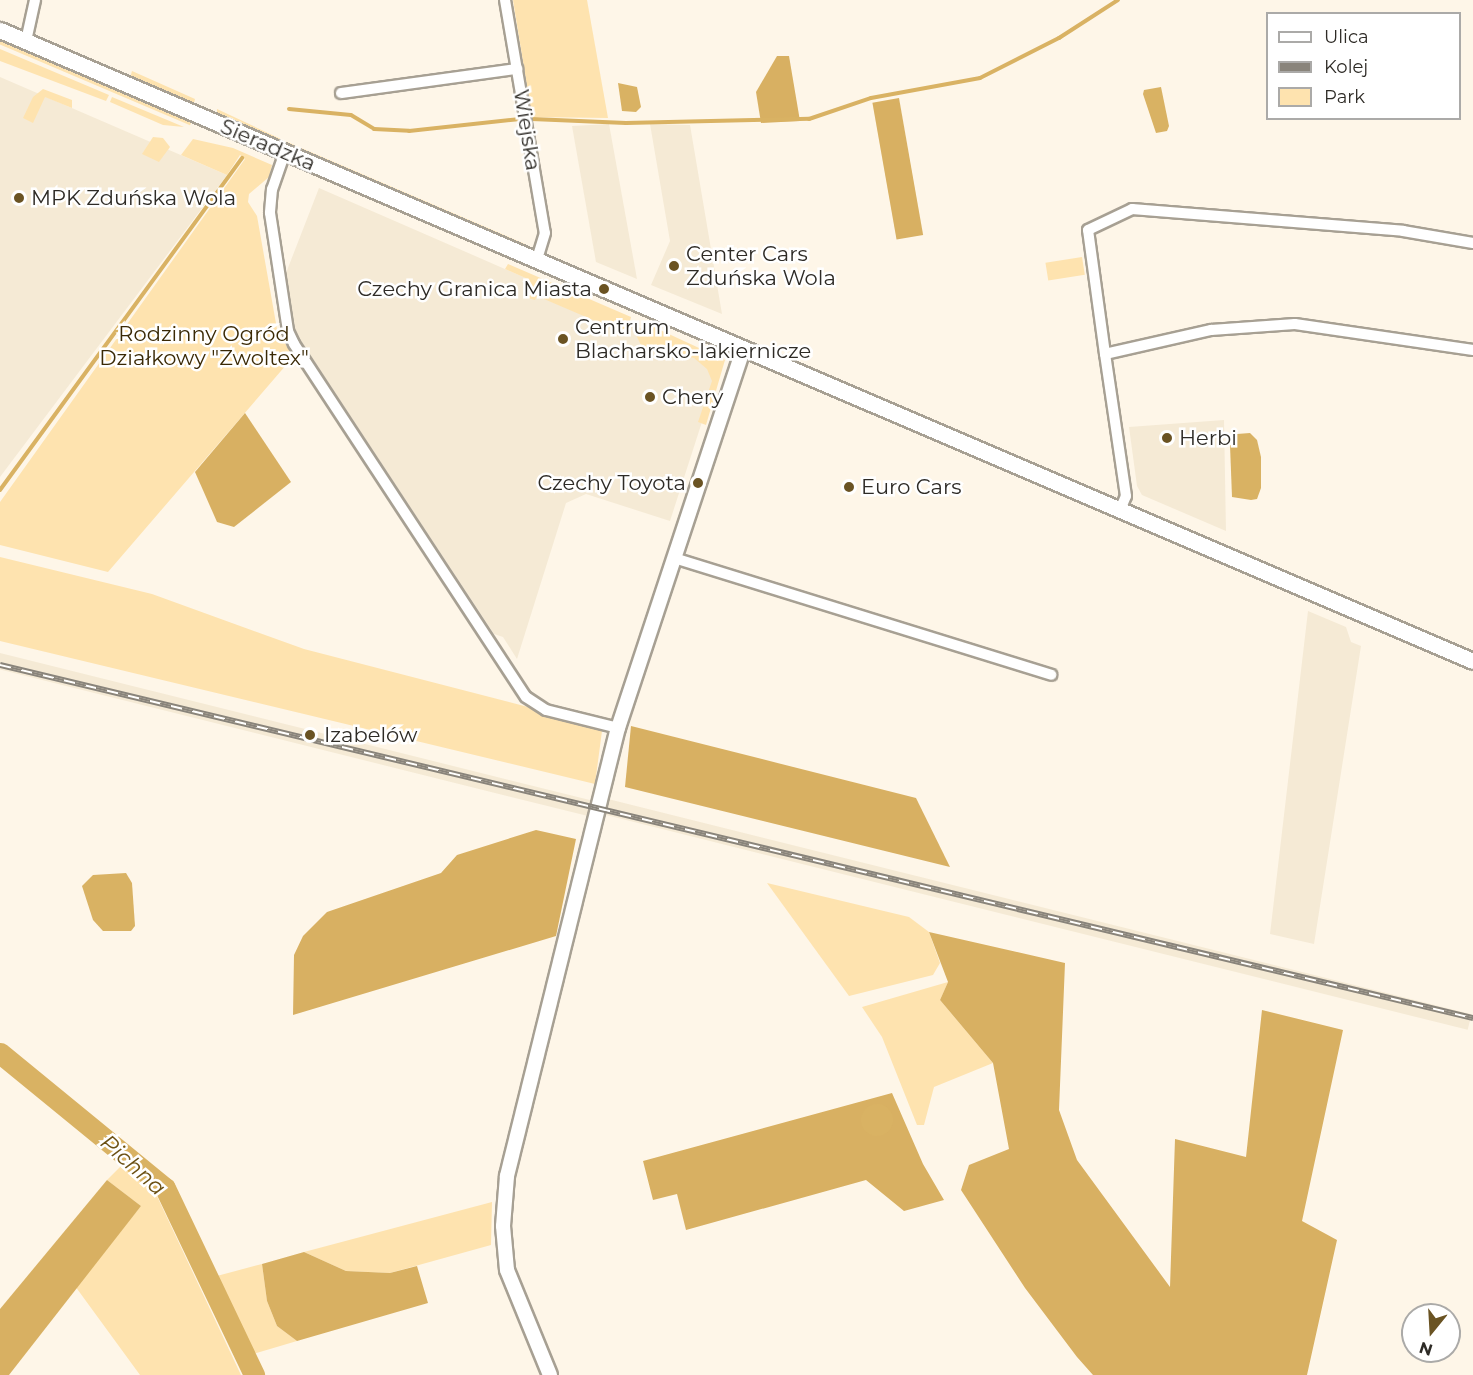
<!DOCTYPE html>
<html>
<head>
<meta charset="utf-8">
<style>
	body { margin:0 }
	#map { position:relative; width:1473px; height:1375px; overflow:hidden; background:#fef6e8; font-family:Montserrat,sans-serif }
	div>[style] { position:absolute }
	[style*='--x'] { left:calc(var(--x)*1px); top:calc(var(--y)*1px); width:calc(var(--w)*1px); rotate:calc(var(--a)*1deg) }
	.built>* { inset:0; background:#f5ead5; transform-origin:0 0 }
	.green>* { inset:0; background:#fee3af; transform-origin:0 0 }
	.forest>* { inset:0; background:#d8b062; transform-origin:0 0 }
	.water>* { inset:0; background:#d9b263 }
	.round { border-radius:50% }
	.stream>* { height:4px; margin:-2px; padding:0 2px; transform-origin:2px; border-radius:2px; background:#d9b263 }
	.river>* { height:21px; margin:-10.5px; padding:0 10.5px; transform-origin:10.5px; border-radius:10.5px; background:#d9b263 }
	.roads { filter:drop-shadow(2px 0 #a7a093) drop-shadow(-2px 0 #a7a093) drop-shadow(0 2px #a7a093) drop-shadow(0 -2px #a7a093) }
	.minor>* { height:10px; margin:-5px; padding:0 5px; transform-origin:5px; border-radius:5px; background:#fff }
	.tertiary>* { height:14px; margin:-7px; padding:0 7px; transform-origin:7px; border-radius:7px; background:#fff }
	.secondary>* { height:15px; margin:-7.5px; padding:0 7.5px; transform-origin:7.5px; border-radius:7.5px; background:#fff }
	.rail>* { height:6px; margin-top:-3px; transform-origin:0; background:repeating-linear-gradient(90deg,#fff 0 11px,#89847b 0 22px); box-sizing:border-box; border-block:2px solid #89847b }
	.dots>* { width:16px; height:16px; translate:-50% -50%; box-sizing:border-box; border:3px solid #fff; border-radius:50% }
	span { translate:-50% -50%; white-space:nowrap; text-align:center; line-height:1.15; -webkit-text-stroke:5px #fff; paint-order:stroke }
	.street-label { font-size:21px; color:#2e2b26 }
	.poi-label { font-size:21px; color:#2e2b26 }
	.left { translate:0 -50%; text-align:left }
	.right { translate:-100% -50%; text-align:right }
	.park-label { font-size:21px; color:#3a2905 }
	.water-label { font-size:22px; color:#6c5115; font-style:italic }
	.legend { position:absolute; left:1266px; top:12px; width:195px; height:108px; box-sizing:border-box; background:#fff; border:2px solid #abaaa8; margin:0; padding:8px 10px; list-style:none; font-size:18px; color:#2e2b26 }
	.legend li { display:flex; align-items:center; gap:12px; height:30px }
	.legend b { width:30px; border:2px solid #abaaa8 }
	.north { position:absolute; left:1401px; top:1303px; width:60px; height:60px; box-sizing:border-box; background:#fff; border:2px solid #abaaa8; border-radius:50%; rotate:198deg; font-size:16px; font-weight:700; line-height:24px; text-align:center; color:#2e2b26 }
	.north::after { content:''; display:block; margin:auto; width:21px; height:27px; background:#6a5323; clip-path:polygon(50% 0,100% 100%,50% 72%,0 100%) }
</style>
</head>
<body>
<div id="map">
	<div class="built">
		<i style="clip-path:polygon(0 77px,227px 175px,0 477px)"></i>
		<i style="clip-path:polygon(609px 124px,637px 279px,596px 262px,572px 126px)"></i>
		<i style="clip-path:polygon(650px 124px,690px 125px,722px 314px,651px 285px,670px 241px)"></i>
		<i style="clip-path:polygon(319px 188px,721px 363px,670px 521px,586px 494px,566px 503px,517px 659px,503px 637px,494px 634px,295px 332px,286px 273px)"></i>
		<i style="clip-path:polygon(1224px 420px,1226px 531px,1142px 495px,1137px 486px,1129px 427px)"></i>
		<i style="clip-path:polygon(1308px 611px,1346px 627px,1351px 642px,1361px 646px,1314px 944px,1270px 934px)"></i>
		<i style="left:0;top:653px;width:611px;height:16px;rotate:14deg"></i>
		<i style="left:608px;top:799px;width:890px;height:16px;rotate:14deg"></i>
	</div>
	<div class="green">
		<i style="clip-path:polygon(513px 0,587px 0,608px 118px,532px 117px)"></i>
		<i style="left:0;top:38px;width:209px;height:6px;rotate:23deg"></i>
		<i style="clip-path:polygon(0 49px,109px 95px,106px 101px,0 61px)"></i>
		<i style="clip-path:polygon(132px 71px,195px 99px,194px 103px,130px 78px)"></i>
		<i style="clip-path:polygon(43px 89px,72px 100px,72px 108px,45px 97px,33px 123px,23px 118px,33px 97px)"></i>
		<i style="clip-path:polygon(112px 97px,184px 127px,163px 125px,110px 102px)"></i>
		<i style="clip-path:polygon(217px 109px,285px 141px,525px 244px,515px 243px,217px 115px)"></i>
		<i style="clip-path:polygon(153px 137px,163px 138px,170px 147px,159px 162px,142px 154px)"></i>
		<i style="clip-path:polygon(193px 139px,233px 148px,272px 165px,269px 177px,249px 194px,248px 202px,257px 216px,277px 329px,293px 357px,108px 572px,0 545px,0 502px,245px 159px,240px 155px,227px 175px,181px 155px)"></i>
		<i style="left:1082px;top:257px;width:18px;height:37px;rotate:81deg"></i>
		<i style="clip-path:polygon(508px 264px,631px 317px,628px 329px,621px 332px,537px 296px,535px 300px,524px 297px,530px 280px,505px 269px)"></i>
		<i style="clip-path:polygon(645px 323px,725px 360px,706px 425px,698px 422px,712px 381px,707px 369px,694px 358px,642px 347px,637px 337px)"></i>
		<i style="clip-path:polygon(0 557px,152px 594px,304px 649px,528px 707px,602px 731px,595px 784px,0 641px)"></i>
		<i style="clip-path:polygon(767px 883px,909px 917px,929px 932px,940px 963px,933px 975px,849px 996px)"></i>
		<i style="clip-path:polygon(948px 982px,940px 1000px,993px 1063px,934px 1087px,924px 1125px,917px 1125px,882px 1037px,862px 1007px)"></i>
		<i style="clip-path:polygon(122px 1165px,155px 1192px,241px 1375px,140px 1375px,75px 1286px,141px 1206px,107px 1180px)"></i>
		<i style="clip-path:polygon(492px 1202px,491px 1245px,390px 1273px,346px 1271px,304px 1252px)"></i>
		<i style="clip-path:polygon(262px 1264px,267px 1301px,277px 1326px,297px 1341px,253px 1354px,213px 1277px)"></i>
	</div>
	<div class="forest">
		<i style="clip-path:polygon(777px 56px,789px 56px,800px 121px,761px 123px,756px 92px)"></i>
		<i style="left:899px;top:98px;width:139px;height:27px;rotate:80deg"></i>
		<i style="clip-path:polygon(245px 413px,291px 482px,234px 527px,217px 522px,195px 472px)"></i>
		<i style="clip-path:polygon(631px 726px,916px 798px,950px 867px,625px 787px)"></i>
		<i style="clip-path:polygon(536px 830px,576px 839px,556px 936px,293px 1015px,294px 955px,303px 936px,327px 912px,441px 873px,457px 855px)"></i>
		<i style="clip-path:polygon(929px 932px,1065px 963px,1059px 1110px,1077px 1160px,1170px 1287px,1175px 1139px,1246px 1157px,1262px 1010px,1343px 1030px,1302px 1221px,1337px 1240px,1307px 1375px,1093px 1375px,1077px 1357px,1025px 1288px,961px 1190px,969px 1165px,1009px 1149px,993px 1063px,940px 1000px,948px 982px)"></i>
		<i style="clip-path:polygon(892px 1093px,923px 1164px,944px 1200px,904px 1211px,866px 1180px,686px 1230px,677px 1194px,653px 1200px,643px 1161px)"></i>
		<i style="clip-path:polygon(107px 1180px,141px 1206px,9px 1375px,0 1375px,0 1309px)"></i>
		<i style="clip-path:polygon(304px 1252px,346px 1271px,390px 1273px,417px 1266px,428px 1303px,297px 1341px,277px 1326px,267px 1301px,262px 1264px)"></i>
	</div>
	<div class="water">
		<i style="clip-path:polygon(618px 83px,637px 87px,641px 107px,636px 112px,622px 111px)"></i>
		<i style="clip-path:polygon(1161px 87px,1169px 126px,1167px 131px,1156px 133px,1143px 94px,1144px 90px)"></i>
		<i style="clip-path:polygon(1250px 433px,1257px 440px,1261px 457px,1261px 488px,1257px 499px,1251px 500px,1232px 497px,1230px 445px,1237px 434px)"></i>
		<i style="clip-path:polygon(126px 873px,132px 883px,135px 926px,131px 931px,103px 931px,93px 920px,82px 886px,93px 875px)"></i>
		<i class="round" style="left:861px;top:1104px;width:32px;height:32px"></i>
	</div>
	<div class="stream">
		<i style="--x:289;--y:109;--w:62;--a:5.5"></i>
		<i style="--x:351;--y:115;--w:27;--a:31"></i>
		<i style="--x:374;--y:129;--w:35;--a:3"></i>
		<i style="--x:409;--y:131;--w:112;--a:-6.2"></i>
		<i style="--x:532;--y:119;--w:94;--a:2.4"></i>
		<i style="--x:626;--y:123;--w:183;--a:-1.3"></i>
		<i style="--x:809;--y:119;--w:65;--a:-18.7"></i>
		<i style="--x:871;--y:98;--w:111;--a:-10.4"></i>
		<i style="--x:980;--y:78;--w:89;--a:-26.9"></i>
		<i style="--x:1059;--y:38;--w:70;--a:-32.8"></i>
		<i style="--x:0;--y:490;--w:411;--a:-53.9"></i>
	</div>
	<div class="river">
		<i style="--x:0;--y:1053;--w:213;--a:39.3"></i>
		<i style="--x:165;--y:1188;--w:207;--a:64.5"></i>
	</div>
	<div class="roads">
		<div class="minor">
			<i style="--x:505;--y:0;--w:236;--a:80.3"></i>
			<i style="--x:545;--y:233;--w:28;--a:107"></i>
			<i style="--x:26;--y:41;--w:42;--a:-77.6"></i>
			<i style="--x:341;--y:93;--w:178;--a:-7.8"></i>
			<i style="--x:285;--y:152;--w:39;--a:109"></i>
			<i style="--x:272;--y:189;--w:24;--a:95"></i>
			<i style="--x:270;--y:213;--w:119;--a:81.3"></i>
			<i style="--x:288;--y:331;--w:14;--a:65"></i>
			<i style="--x:294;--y:344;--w:422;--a:56.7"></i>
			<i style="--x:526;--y:697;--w:24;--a:33"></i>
			<i style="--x:546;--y:710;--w:74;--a:14"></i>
			<i style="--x:1105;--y:354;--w:125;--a:-97.8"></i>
			<i style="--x:1088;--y:230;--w:49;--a:-25.5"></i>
			<i style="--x:1132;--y:209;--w:272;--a:4.6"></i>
			<i style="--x:1403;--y:231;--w:71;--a:9.7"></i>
			<i style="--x:1120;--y:510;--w:15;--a:-67"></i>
			<i style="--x:1126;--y:496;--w:144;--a:-98.4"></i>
			<i style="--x:1105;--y:354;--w:109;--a:-12.8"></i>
			<i style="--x:1211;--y:330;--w:84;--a:-4.1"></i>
			<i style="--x:1295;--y:324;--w:180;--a:8.3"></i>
			<i style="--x:674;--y:558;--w:395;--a:17.2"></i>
		</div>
		<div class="tertiary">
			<i style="--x:550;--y:1375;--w:113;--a:-112.3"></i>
			<i style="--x:507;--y:1270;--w:44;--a:-95.2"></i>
			<i style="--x:503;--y:1226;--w:50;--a:-85.4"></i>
			<i style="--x:507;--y:1176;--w:462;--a:-76.1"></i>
			<i style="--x:618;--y:728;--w:399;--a:-71.7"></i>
		</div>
		<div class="secondary">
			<i style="--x:0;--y:30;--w:1602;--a:23.19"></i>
		</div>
	</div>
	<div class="rail">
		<i style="--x:0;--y:665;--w:1515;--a:13.48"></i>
	</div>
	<div class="dots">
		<i style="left:19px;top:198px;background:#6a5323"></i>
		<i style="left:674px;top:266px;background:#6a5323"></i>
		<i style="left:604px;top:289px;background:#6a5323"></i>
		<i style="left:563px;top:339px;background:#6a5323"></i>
		<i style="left:650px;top:397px;background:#6a5323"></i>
		<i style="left:1167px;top:438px;background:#6a5323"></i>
		<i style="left:698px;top:483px;background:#6a5323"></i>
		<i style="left:849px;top:487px;background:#6a5323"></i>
		<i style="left:310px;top:735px;background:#6a5323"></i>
	</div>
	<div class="street-label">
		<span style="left:527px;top:130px;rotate:81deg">Wiejska</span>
		<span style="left:268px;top:145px;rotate:23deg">Sieradzka</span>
	</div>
	<div class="poi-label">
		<span class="left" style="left:31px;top:198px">MPK Zduńska Wola</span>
		<span class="left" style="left:686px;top:266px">Center Cars<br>Zduńska Wola</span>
		<span class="right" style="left:592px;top:289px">Czechy Granica Miasta</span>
		<span class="left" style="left:575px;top:339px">Centrum<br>Blacharsko-lakiernicze</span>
		<span class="left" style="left:662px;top:397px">Chery</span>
		<span class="left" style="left:1179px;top:438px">Herbi</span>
		<span class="right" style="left:686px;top:483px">Czechy Toyota</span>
		<span class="left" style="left:861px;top:487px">Euro Cars</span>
		<span class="left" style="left:324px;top:735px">Izabelów</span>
	</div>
	<div class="park-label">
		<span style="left:204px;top:346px">Rodzinny Ogród<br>Działkowy "Zwoltex"</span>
	</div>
	<div class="water-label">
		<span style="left:133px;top:1165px;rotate:42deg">Pichna</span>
	</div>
	<ul class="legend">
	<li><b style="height:8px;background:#fff"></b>Ulica</li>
	<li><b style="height:8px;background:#89847b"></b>Kolej</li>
	<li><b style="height:16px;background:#fee3af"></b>Park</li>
	</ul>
	<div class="north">N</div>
</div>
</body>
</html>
